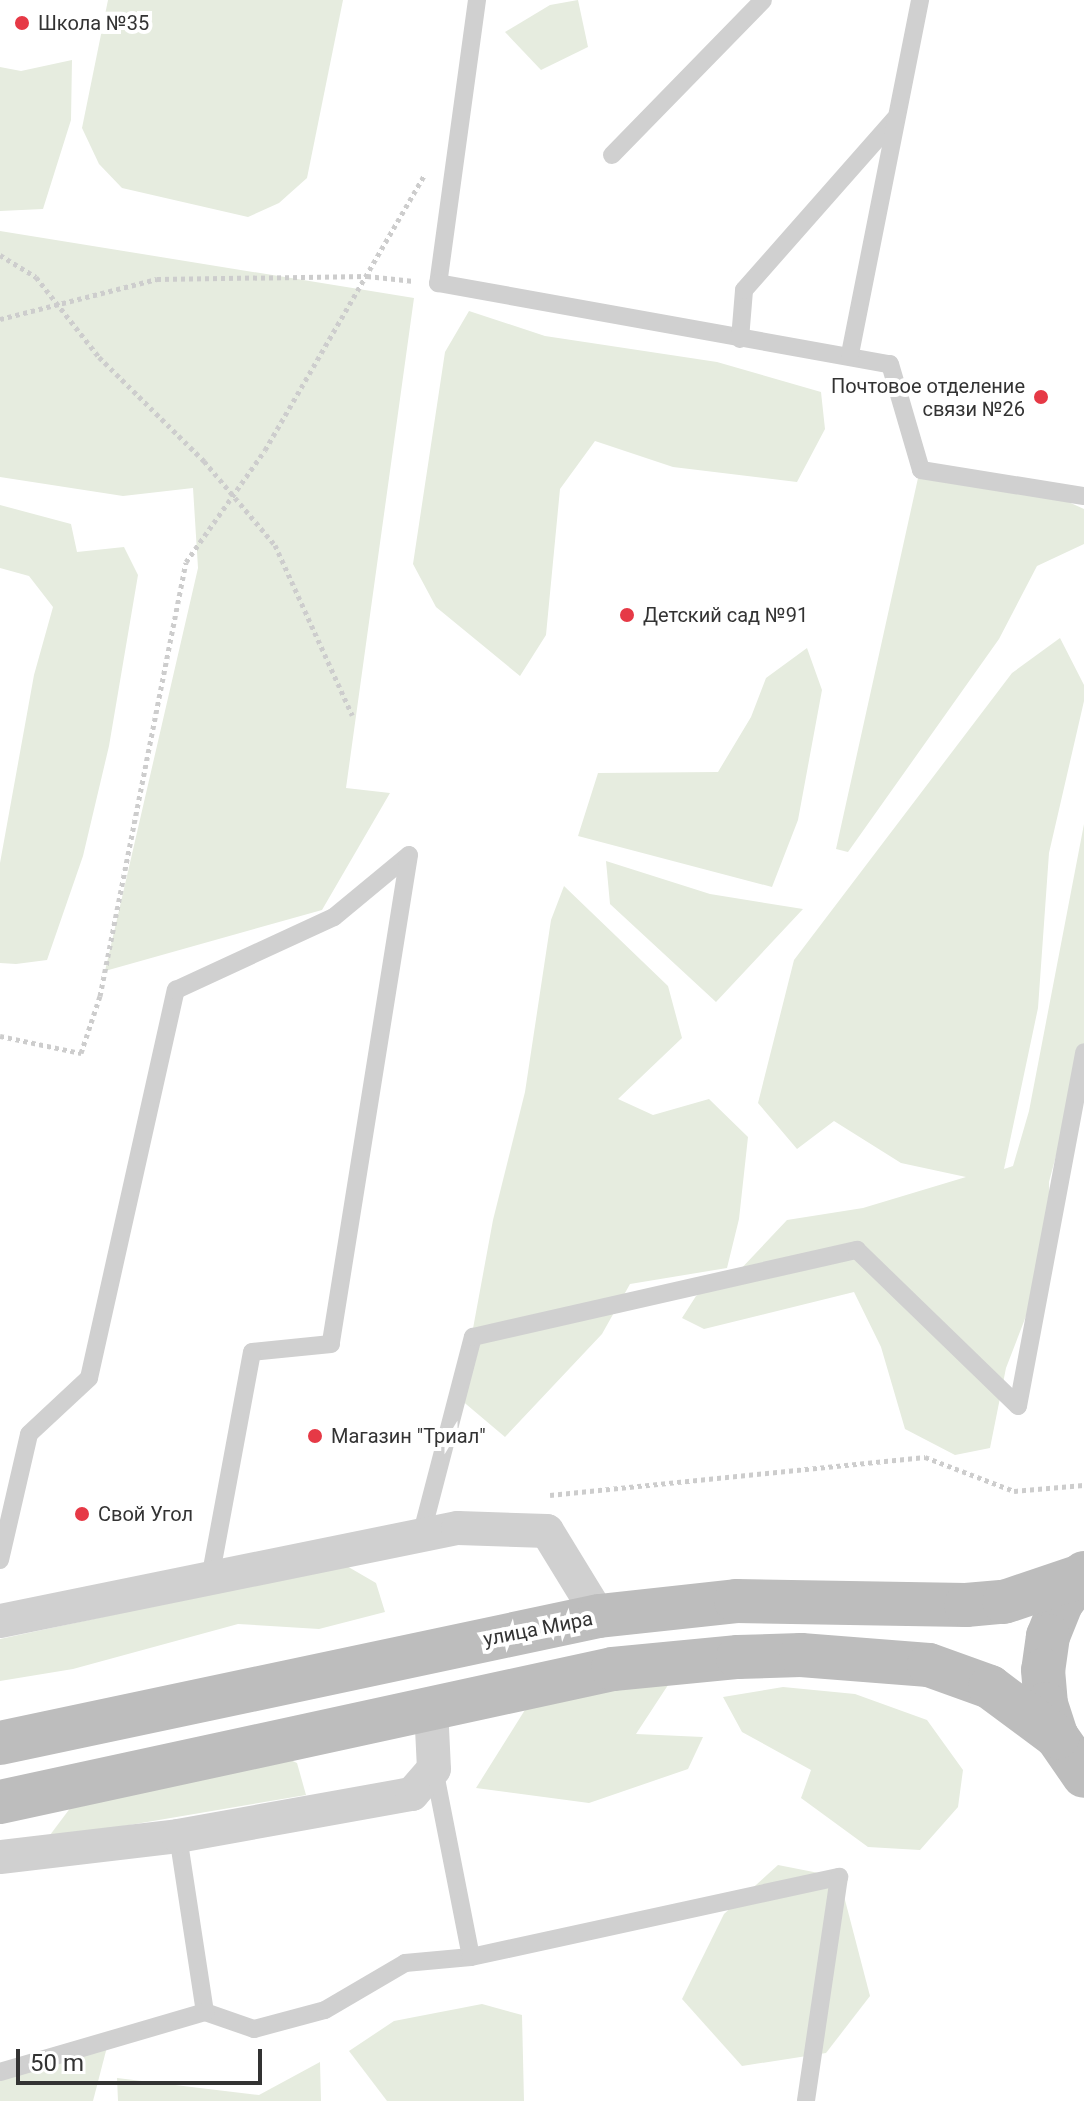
<!DOCTYPE html>
<html>
<head>
<meta charset="utf-8">
<style>
	body { margin:0 }
	#map { position:relative; width:1084px; height:2101px; overflow:hidden; background:#fff; font-family:Roboto,sans-serif }
	div>[style] { position:absolute }
	[style*='--x'] { left:calc(var(--x)*1px); top:calc(var(--y)*1px); width:calc(var(--w)*1px); rotate:calc(var(--a)*1deg) }
	.green>* { inset:0; background:#e6ecdf }
	.path>* { height:5px; margin-top:-2.5px; transform-origin:0; background:repeating-linear-gradient(90deg,#cdcdcd 0 4px,transparent 0 8px) }
	.service>* { height:18px; margin:-9px; padding:0 9px; transform-origin:9px; border-radius:9px; background:#d0d0d0 }
	.minor>* { height:34px; margin:-17px; padding:0 17px; transform-origin:17px; border-radius:17px; background:#d0d0d0 }
	.secondary>* { height:44px; margin:-22px; padding:0 22px; transform-origin:22px; border-radius:22px; background:#bdbdbd }
	.dots>* { width:22px; height:22px; translate:-50% -50%; box-sizing:border-box; border:4px solid #fff; border-radius:50% }
	span { translate:-50% -50%; white-space:nowrap; text-align:center; line-height:1.15; -webkit-text-stroke:8px #fff; paint-order:stroke }
	.poi-label { font-size:20px; color:#333 }
	.left { translate:0 -50%; text-align:left }
	.right { translate:-100% -50%; text-align:right }
	.street-label { font-size:20px; color:#333 }
	.scale { position:absolute; left:16px; top:2049px; width:246px; height:36px; box-sizing:border-box; border:4px solid #333; border-top:0; padding-left:10px; font-size:24px; line-height:28px; white-space:nowrap; color:#333; -webkit-text-stroke:6px #fff; paint-order:stroke }
</style>
</head>
<body>
<div id="map">
	<div class="green">
		<i style="clip-path:polygon(108px 0,343px 0,307px 178px,279px 203px,248px 217px,122px 188px,99px 164px,82px 128px)"></i>
		<i style="clip-path:polygon(578px 0,588px 47px,541px 70px,505px 32px,550px 5px)"></i>
		<i style="clip-path:polygon(72px 60px,71px 120px,43px 209px,0 211px,0 67px,21px 71px)"></i>
		<i style="clip-path:polygon(0 231px,414px 298px,346px 788px,390px 793px,322px 910px,105px 971px,198px 568px,193px 488px,123px 496px,0 477px)"></i>
		<i style="clip-path:polygon(469px 311px,545px 336px,717px 362px,821px 392px,825px 429px,797px 482px,673px 467px,595px 441px,560px 489px,546px 635px,520px 676px,436px 607px,413px 564px,445px 352px)"></i>
		<i style="clip-path:polygon(918px 478px,1055px 496px,1084px 509px,1084px 544px,1037px 566px,999px 639px,848px 852px,836px 849px)"></i>
		<i style="clip-path:polygon(0 505px,71px 524px,77px 552px,124px 547px,138px 575px,109px 746px,83px 856px,47px 960px,16px 964px,0 963px,0 863px,34px 675px,53px 607px,29px 576px,0 568px)"></i>
		<i style="clip-path:polygon(1060px 638px,1084px 685px,1084px 701px,1049px 853px,1038px 1008px,1004px 1169px,1013px 1166px,1029px 1111px,1084px 824px,1084px 1051px,1049px 1182px,1050px 1230px,1033px 1298px,1006px 1368px,990px 1448px,955px 1455px,905px 1429px,881px 1347px,854px 1292px,704px 1329px,682px 1318px,696px 1296px,737px 1273px,787px 1220px,863px 1208px,966px 1177px,901px 1163px,834px 1121px,797px 1149px,758px 1103px,794px 960px,1012px 673px)"></i>
		<i style="clip-path:polygon(807px 648px,822px 690px,798px 820px,772px 887px,578px 836px,598px 773px,718px 772px,751px 717px,766px 678px)"></i>
		<i style="clip-path:polygon(606px 861px,710px 894px,803px 909px,716px 1002px,610px 904px)"></i>
		<i style="clip-path:polygon(564px 886px,668px 986px,682px 1038px,618px 1099px,653px 1115px,709px 1099px,748px 1137px,739px 1219px,727px 1268px,630px 1284px,602px 1334px,505px 1437px,460px 1399px,493px 1220px,525px 1092px,551px 920px)"></i>
		<i style="clip-path:polygon(345px 1565px,376px 1583px,385px 1612px,319px 1629px,238px 1624px,73px 1669px,0 1681px,0 1639px)"></i>
		<i style="clip-path:polygon(670px 1682px,636px 1734px,703px 1737px,688px 1769px,589px 1803px,476px 1788px,533px 1697px)"></i>
		<i style="clip-path:polygon(783px 1687px,855px 1694px,927px 1720px,963px 1770px,958px 1807px,920px 1850px,868px 1847px,801px 1798px,811px 1770px,742px 1732px,723px 1697px)"></i>
		<i style="clip-path:polygon(282px 1756px,297px 1763px,306px 1795px,47px 1839px,86px 1787px)"></i>
		<i style="clip-path:polygon(778px 1865px,839px 1877px,870px 1996px,826px 2053px,742px 2066px,682px 1999px,724px 1914px)"></i>
		<i style="clip-path:polygon(482px 2004px,522px 2015px,524px 2101px,387px 2101px,349px 2051px,394px 2021px)"></i>
		<i style="clip-path:polygon(108px 2043px,93px 2101px,0 2101px,0 2071px)"></i>
		<i style="clip-path:polygon(320px 2062px,321px 2101px,118px 2101px,117px 2078px,259px 2095px)"></i>
	</div>
	<div class="path">
		<i style="--x:0;--y:255;--w:42;--a:31.4"></i>
		<i style="--x:36;--y:277;--w:102;--a:51.8"></i>
		<i style="--x:99;--y:357;--w:148;--a:44.7"></i>
		<i style="--x:204;--y:461;--w:110;--a:49.8"></i>
		<i style="--x:275;--y:545;--w:187;--a:65.6"></i>
		<i style="--x:0;--y:319;--w:162;--a:-14.3"></i>
		<i style="--x:157;--y:279;--w:210;--a:-0.8"></i>
		<i style="--x:367;--y:276;--w:47;--a:6.1"></i>
		<i style="--x:0;--y:1036;--w:83;--a:11.9"></i>
		<i style="--x:81;--y:1053;--w:60;--a:-71.6"></i>
		<i style="--x:100;--y:996;--w:442;--a:-78.8"></i>
		<i style="--x:186;--y:562;--w:137;--a:-54.8"></i>
		<i style="--x:265;--y:450;--w:317;--a:-59.9"></i>
		<i style="--x:550;--y:1495;--w:377;--a:-5.8"></i>
		<i style="--x:925;--y:1457;--w:95;--a:20.9"></i>
		<i style="--x:1014;--y:1491;--w:70;--a:-4.9"></i>
	</div>
	<div class="service">
		<i style="--x:477;--y:0;--w:286;--a:97.8"></i>
		<i style="--x:438;--y:283;--w:459;--a:10.2"></i>
		<i style="--x:890;--y:364;--w:110;--a:73.7"></i>
		<i style="--x:921;--y:470;--w:165;--a:9.1"></i>
		<i style="--x:612;--y:155;--w:216;--a:-45.7"></i>
		<i style="--x:740;--y:339;--w:49;--a:-85.3"></i>
		<i style="--x:744;--y:290;--w:228;--a:-48.6"></i>
		<i style="--x:850;--y:354;--w:361;--a:-78.8"></i>
		<i style="--x:1018;--y:1406;--w:360;--a:-79.4"></i>
		<i style="--x:421;--y:1536;--w:206;--a:-75.4"></i>
		<i style="--x:473;--y:1337;--w:394;--a:-12.8"></i>
		<i style="--x:857;--y:1250;--w:224;--a:44.1"></i>
		<i style="--x:0;--y:1560;--w:129;--a:-77"></i>
		<i style="--x:29;--y:1434;--w:82;--a:-43"></i>
		<i style="--x:89;--y:1378;--w:398;--a:-77.4"></i>
		<i style="--x:176;--y:990;--w:174;--a:-24.8"></i>
		<i style="--x:334;--y:917;--w:97;--a:-39.6"></i>
		<i style="--x:409;--y:855;--w:495;--a:99.1"></i>
		<i style="--x:331;--y:1344;--w:79;--a:174.2"></i>
		<i style="--x:252;--y:1352;--w:231;--a:100.5"></i>
		<i style="--x:178;--y:1836;--w:178;--a:81.3"></i>
		<i style="--x:205;--y:2012;--w:52;--a:19.1"></i>
		<i style="--x:254;--y:2029;--w:73;--a:-15"></i>
		<i style="--x:325;--y:2010;--w:93;--a:-30.4"></i>
		<i style="--x:405;--y:1963;--w:66;--a:-5.2"></i>
		<i style="--x:471;--y:1957;--w:192;--a:-101.1"></i>
		<i style="--x:471;--y:1957;--w:377;--a:-12.3"></i>
		<i style="--x:839;--y:1877;--w:226;--a:98.4"></i>
		<i style="--x:0;--y:2072;--w:214;--a:-16.3"></i>
	</div>
	<div class="minor">
		<i style="--x:0;--y:1621;--w:467;--a:-11.5"></i>
		<i style="--x:458;--y:1528;--w:89;--a:1.9"></i>
		<i style="--x:547;--y:1531;--w:100;--a:58.5"></i>
		<i style="--x:0;--y:1857;--w:179;--a:-6.7"></i>
		<i style="--x:178;--y:1836;--w:238;--a:-10.2"></i>
		<i style="--x:412;--y:1794;--w:33;--a:-49"></i>
		<i style="--x:434;--y:1769;--w:61;--a:-92.8"></i>
	</div>
	<div class="secondary">
		<i style="--x:1084;--y:1573;--w:39;--a:127"></i>
		<i style="--x:1061;--y:1604;--w:35;--a:112"></i>
		<i style="--x:1048;--y:1636;--w:34;--a:98"></i>
		<i style="--x:1043;--y:1670;--w:34;--a:85"></i>
		<i style="--x:1046;--y:1704;--w:35;--a:72"></i>
		<i style="--x:1057;--y:1737;--w:47;--a:55.3"></i>
		<i style="--x:0;--y:1743;--w:612;--a:-11.97"></i>
		<i style="--x:599;--y:1616;--w:138;--a:-6.2"></i>
		<i style="--x:736;--y:1601;--w:230;--a:1"></i>
		<i style="--x:966;--y:1605;--w:38;--a:-5"></i>
		<i style="--x:1004;--y:1602;--w:81;--a:-18.7"></i>
		<i style="--x:0;--y:1802;--w:627;--a:-12.24"></i>
		<i style="--x:613;--y:1669;--w:126;--a:-5.5"></i>
		<i style="--x:738;--y:1657;--w:63;--a:-1.8"></i>
		<i style="--x:801;--y:1655;--w:128;--a:4.5"></i>
		<i style="--x:929;--y:1665;--w:65;--a:19.8"></i>
		<i style="--x:990;--y:1687;--w:84;--a:36.7"></i>
	</div>
	<div class="dots">
		<i style="left:22px;top:23px;background:#e63946"></i>
		<i style="left:1041px;top:397px;background:#e63946"></i>
		<i style="left:627px;top:615px;background:#e63946"></i>
		<i style="left:315px;top:1436px;background:#e63946"></i>
		<i style="left:82px;top:1514px;background:#e63946"></i>
	</div>
	<div class="poi-label">
		<span class="left" style="left:38px;top:23px">Школа №35</span>
		<span class="right" style="left:1025px;top:398px">Почтовое отделение<br>связи №26</span>
		<span class="left" style="left:643px;top:615px">Детский сад №91</span>
		<span class="left" style="left:331px;top:1436px">Магазин "Триал"</span>
		<span class="left" style="left:98px;top:1514px">Свой Угол</span>
	</div>
	<div class="street-label">
		<span style="left:538px;top:1629px;rotate:-11deg">улица Мира</span>
	</div>
	<div class="scale">50 m</div>
</div>
</body>
</html>
